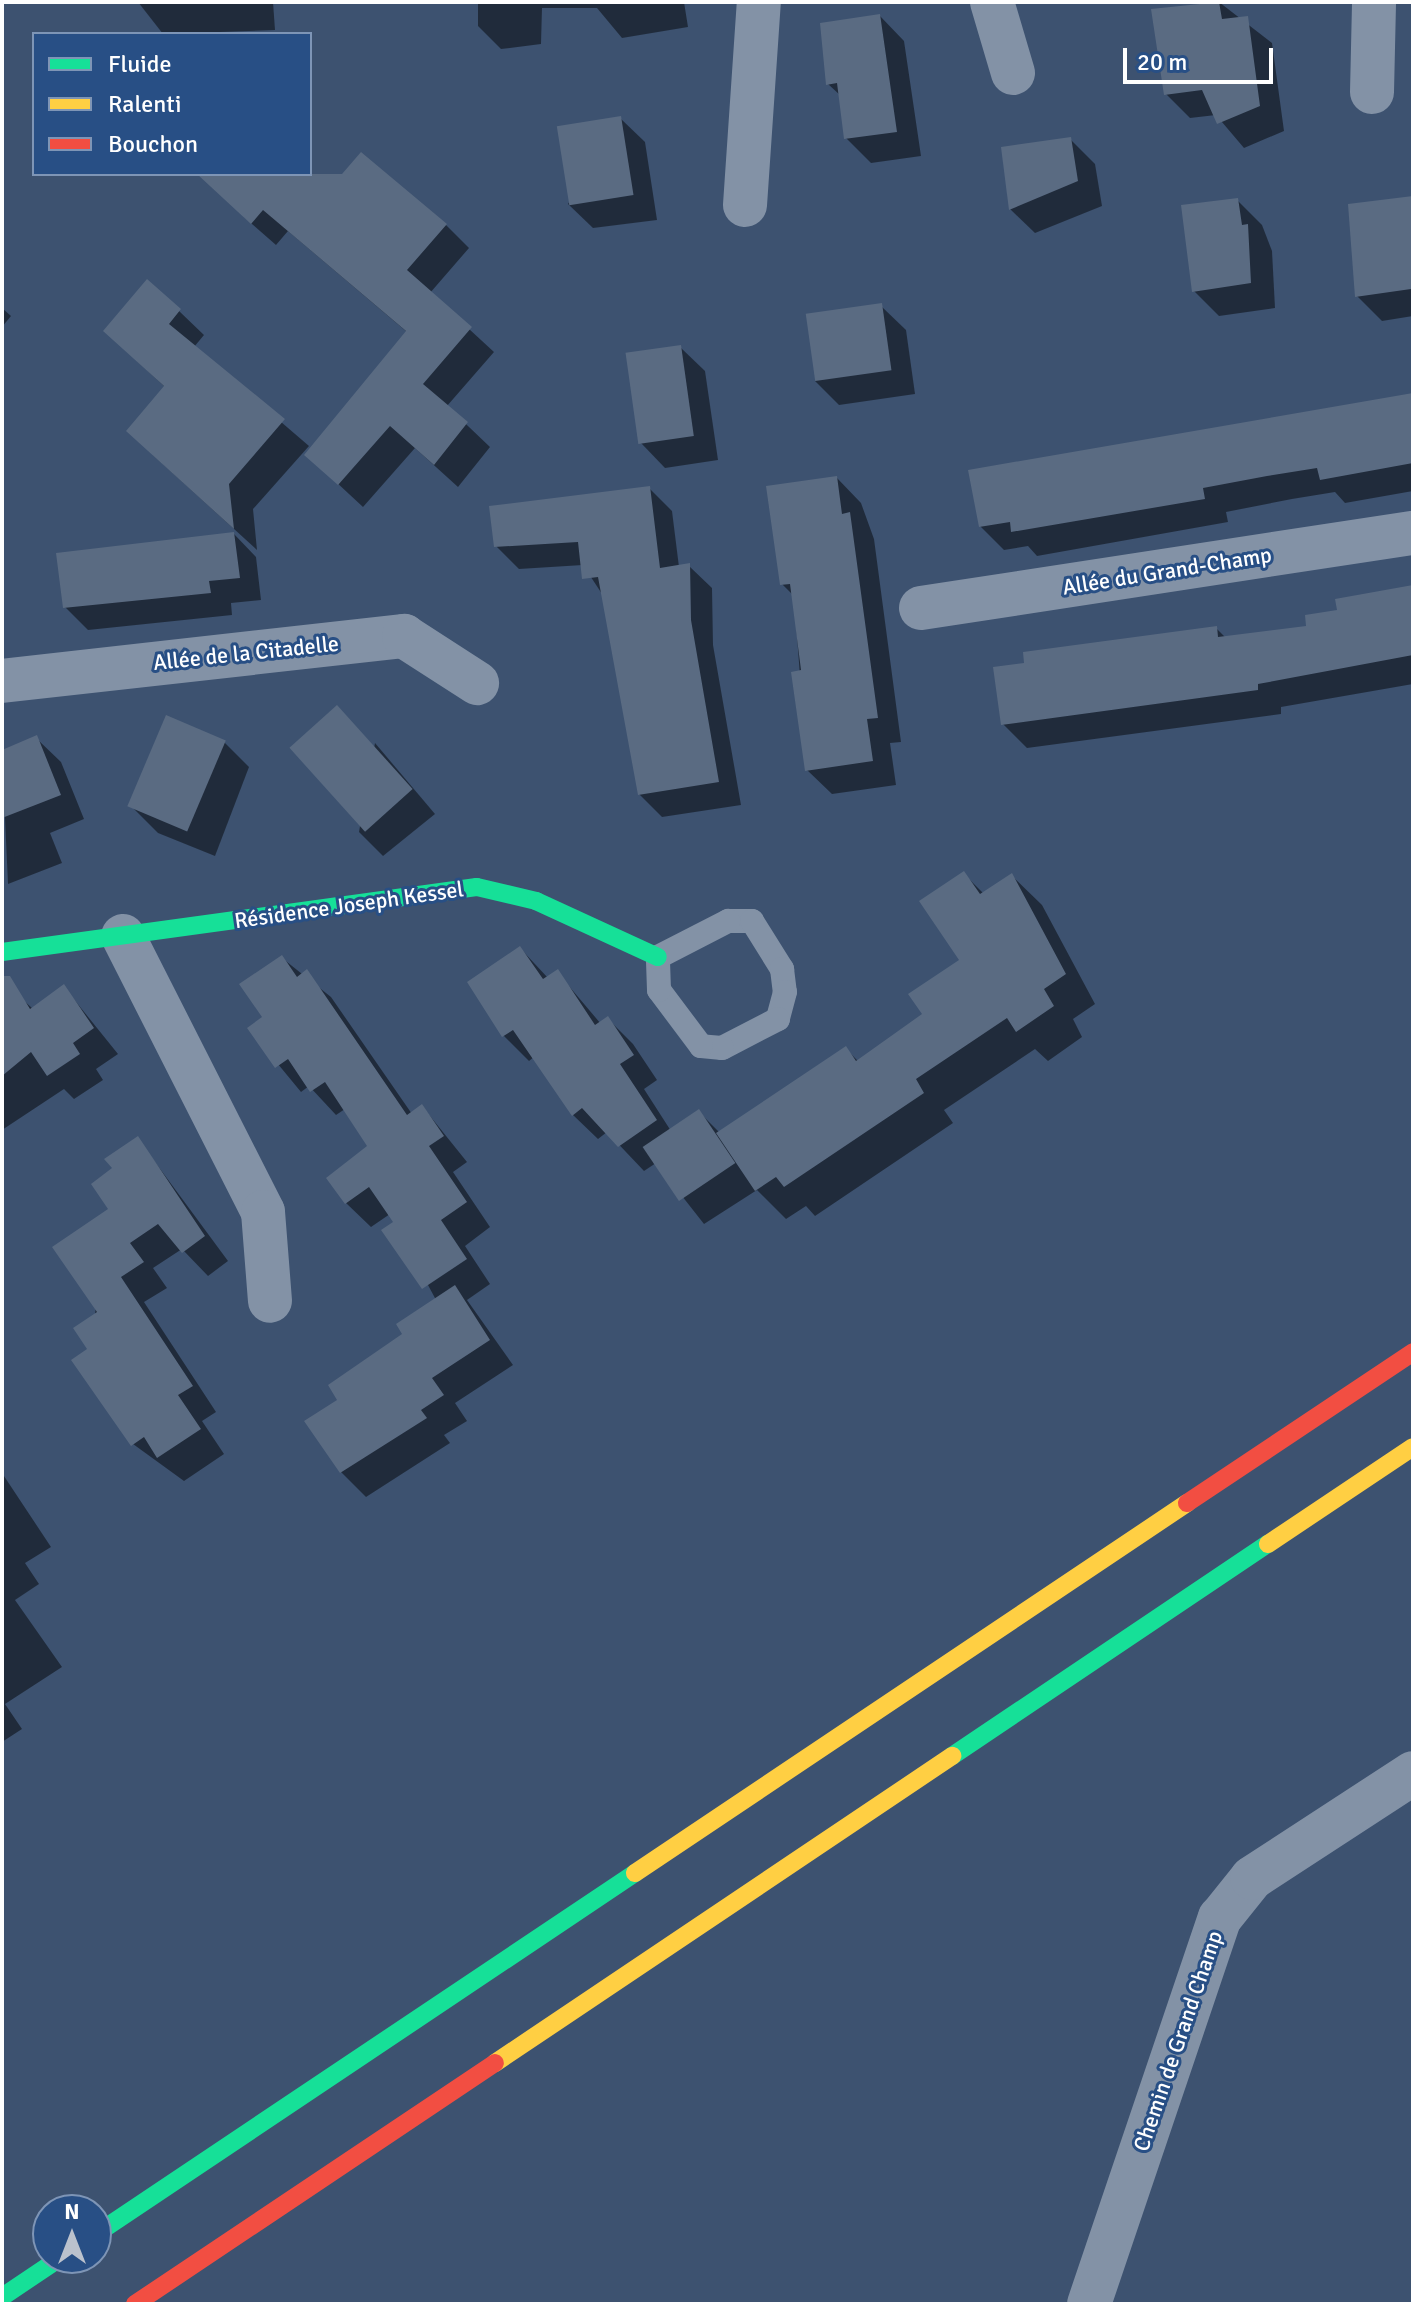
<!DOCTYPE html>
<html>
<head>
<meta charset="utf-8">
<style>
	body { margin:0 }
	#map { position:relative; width:1415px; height:2306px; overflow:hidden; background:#3d5270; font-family:Signika,sans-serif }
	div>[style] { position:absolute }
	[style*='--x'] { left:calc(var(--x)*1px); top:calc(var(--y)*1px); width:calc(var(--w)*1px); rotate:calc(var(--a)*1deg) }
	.shadow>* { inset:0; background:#0007 }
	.building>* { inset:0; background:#5a6b82; transform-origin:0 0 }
	.lane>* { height:24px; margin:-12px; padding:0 12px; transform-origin:12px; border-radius:12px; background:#8392a6 }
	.street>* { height:44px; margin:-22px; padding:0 22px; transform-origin:22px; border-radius:22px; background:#8392a6 }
	.fast>* { height:18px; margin:-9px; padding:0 9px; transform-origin:9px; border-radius:9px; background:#16e098 }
	.slow>* { height:18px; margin:-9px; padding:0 9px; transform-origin:9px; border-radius:9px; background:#ffcf43 }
	.jam>* { height:18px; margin:-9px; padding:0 9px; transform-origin:9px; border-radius:9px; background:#f24e42 }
	span { translate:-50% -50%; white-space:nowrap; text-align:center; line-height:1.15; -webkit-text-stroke:6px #284f85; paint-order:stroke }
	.street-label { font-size:22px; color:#fff }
	.frame { position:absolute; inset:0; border:4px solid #fff; pointer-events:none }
	.legend { position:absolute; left:32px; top:32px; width:280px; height:144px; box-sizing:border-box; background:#284f85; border:2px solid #7e95b6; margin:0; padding:10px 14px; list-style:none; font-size:24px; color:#fff }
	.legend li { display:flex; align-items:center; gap:16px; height:40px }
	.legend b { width:40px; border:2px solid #7e95b6 }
	.north { position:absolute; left:32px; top:2194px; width:80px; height:80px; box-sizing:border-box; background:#284f85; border:2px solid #7e95b6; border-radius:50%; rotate:0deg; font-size:22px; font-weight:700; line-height:32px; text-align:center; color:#fff }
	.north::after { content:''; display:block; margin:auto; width:28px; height:36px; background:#bbc2cd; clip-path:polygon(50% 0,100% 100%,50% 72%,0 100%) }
	.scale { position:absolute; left:1123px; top:48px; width:150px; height:36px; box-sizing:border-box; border:4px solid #fff; border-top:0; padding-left:10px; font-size:24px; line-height:28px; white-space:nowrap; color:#fff; -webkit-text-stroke:6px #284f85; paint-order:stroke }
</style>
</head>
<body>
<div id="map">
	<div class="shadow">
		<i style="clip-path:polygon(138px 2px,273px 2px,275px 30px,163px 34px)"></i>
		<i style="clip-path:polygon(478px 2px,684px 2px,688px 27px,622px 38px,597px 8px,542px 8px,541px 44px,501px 49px,478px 26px)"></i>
		<i style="clip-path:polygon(1219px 2px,1272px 43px,1284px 131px,1244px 148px,1216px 115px,1190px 118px,1166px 94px,1154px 11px)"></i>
		<i style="clip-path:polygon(880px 16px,904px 41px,921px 156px,871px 163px,846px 138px,841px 96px,828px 84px)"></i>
		<i style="clip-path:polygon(620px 118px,645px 142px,657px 220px,593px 228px,568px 204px)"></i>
		<i style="clip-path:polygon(1071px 140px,1095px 164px,1102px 206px,1035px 233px,1010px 209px)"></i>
		<i style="clip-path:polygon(238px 174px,293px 174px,446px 225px,469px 248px,430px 293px,494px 352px,447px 406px,490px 447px,458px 487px,415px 448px,363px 507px,307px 455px,407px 332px,288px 231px,276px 245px,244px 217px)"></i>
		<i style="clip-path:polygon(1413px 198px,1413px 316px,1382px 321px,1357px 296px,1350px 205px)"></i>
		<i style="clip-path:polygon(1237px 200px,1262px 225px,1272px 251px,1275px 308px,1219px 316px,1194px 291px)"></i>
		<i style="clip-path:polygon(881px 306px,906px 330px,915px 394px,839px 405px,815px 381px)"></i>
		<i style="clip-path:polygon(2px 308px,11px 316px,2px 327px)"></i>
		<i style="clip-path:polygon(179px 311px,204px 335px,194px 347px,309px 446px,253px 509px,257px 550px,153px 455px,165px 387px,105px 331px)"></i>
		<i style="clip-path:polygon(680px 347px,705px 371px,718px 460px,665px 468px,641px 443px)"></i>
		<i style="clip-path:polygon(1413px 394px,1413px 491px,1345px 503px,1335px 492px,1292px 499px,1226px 512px,1228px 522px,1037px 556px,1028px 546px,1004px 550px,980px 526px)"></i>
		<i style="clip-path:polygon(837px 478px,861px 503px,874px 539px,901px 742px,890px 743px,896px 785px,832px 794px,807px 770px,794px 596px,782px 584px)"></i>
		<i style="clip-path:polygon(649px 488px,672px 511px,679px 567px,689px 566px,712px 588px,713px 645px,741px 805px,662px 817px,639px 794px,604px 597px,583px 565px,519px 569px,496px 546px)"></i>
		<i style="clip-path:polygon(234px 534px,256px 557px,261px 600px,231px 603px,232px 615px,88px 630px,65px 607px)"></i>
		<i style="clip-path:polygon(1413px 587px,1413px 684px,1281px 707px,1281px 714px,1027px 748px,1003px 724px,1216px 628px,1226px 638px,1309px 628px)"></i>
		<i style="clip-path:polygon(36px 738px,61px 762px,84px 819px,50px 833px,62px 863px,8px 884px,2px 752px)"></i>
		<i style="clip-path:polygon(224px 742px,249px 767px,215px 856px,158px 833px,133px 808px)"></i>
		<i style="clip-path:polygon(375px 743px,435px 814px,383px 856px,359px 832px)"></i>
		<i style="clip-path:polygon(964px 874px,984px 894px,1012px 876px,1042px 905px,1095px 1004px,1073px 1019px,1082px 1037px,1048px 1061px,1035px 1049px,944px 1110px,953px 1123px,815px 1216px,806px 1206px,786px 1219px,757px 1190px,704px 1224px,656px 1163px,644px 1171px,607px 1132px,598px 1139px,573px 1115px,534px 1057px,529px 1061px,504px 1036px,469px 983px,520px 948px,548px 978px,557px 972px,601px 1024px,608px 1019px,633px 1044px,657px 1080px,644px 1089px,671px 1131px,699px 1112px,720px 1133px,845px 1048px,858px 1061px,925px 1015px,961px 961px)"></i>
		<i style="clip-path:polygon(282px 958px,331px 997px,412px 1114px,422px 1106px,467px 1162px,453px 1172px,490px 1227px,465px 1246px,490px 1284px,467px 1300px,513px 1365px,455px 1403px,467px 1421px,444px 1435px,450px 1443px,366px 1497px,341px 1472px,340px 1400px,436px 1300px,390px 1214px,371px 1227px,346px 1203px,370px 1146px,345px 1109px,336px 1115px,309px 1086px,301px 1092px,249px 1029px,265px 1018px)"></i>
		<i style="clip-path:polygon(64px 987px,118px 1054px,96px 1069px,103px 1080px,74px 1099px,64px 1089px,2px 1130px,2px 1011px,21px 998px,33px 1009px)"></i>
		<i style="clip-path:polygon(138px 1139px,228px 1261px,208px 1276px,182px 1249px,153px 1268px,167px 1288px,144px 1302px,216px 1412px,202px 1421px,224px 1454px,184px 1481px,133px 1444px,90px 1350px,115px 1169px)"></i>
		<i style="clip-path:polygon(2px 1473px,51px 1547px,25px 1563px,39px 1584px,15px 1600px,62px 1667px,5px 1704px,22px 1729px,2px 1742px)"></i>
	</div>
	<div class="building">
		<i style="clip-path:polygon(1219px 2px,1222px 19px,1248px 16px,1260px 106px,1217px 124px,1202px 90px,1164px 95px,1151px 9px)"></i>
		<i style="clip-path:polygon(880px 14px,897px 132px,844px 139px,837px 83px,826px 85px,820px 23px)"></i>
		<i style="left:621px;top:116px;width:80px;height:65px;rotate:81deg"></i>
		<i style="clip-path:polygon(1071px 137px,1078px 181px,1009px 210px,1001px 147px)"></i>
		<i style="clip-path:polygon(361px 152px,447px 224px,407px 270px,472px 327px,423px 384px,468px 422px,434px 465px,390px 426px,338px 485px,304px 455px,406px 331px,263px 210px,251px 224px,197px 174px,342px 174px)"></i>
		<i style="clip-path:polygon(1413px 196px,1411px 289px,1355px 297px,1348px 204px)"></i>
		<i style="clip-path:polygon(1238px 198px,1242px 225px,1248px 224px,1251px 283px,1192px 292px,1181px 205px)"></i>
		<i style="clip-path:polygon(147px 279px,181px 309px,169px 324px,285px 419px,229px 484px,234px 529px,126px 431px,164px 386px,103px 331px)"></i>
		<i style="left:882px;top:303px;width:68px;height:77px;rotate:82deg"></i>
		<i style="left:681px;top:345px;width:92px;height:56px;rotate:82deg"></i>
		<i style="clip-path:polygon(1413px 393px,1413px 463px,1320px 480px,1317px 468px,1267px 476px,1203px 488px,1205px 499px,1011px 532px,1010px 522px,979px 527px,968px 470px)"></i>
		<i style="clip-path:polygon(837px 476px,842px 514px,850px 512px,878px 718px,867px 719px,873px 761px,805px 771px,791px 672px,801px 670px,790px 584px,780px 585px,766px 486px)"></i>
		<i style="clip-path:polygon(650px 486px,660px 568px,690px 563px,691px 620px,719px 782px,638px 795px,598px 577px,582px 579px,578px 542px,494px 547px,489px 506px)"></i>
		<i style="clip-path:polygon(234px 532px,240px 578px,209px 581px,211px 593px,63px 608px,56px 553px)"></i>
		<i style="clip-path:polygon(1413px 585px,1413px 655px,1258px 684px,1258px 690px,1001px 725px,993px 667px,1024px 663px,1023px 652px,1217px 626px,1218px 637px,1306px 626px,1305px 615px,1337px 610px,1335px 599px)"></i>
		<i style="left:337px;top:705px;width:113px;height:64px;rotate:48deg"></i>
		<i style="left:166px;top:715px;width:65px;height:99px;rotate:23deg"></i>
		<i style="clip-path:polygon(37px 735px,61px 795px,2px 818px,2px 750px)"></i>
		<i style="clip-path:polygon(964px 871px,980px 894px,1012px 873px,1066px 974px,1044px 989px,1054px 1006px,1016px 1032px,1007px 1018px,916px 1079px,924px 1093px,784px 1187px,776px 1177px,755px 1191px,716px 1133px,846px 1046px,856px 1061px,922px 1014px,908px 994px,959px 960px,919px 901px)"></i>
		<i style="clip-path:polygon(520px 946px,543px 979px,558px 969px,595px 1025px,608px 1016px,634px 1055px,620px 1064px,657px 1120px,618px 1147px,582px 1108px,572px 1116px,513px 1030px,502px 1037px,467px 982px)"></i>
		<i style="clip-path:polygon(282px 955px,297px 977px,307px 969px,407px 1115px,422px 1104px,444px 1136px,429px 1146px,467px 1202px,441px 1220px,467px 1259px,422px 1289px,381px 1230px,393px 1222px,369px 1187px,345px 1204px,326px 1178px,367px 1146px,325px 1082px,310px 1092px,288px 1059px,275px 1068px,247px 1028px,262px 1017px,239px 984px)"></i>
		<i style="clip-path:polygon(2px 976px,10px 976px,30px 1009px,64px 984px,94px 1028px,73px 1043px,80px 1054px,47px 1076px,31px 1052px,2px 1076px)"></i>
		<i style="left:699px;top:1109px;width:65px;height:68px;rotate:56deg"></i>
		<i style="clip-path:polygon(138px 1136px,205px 1236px,182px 1253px,158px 1224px,130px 1243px,144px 1262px,121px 1277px,193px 1386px,178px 1395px,201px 1429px,157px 1458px,144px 1437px,131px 1446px,71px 1360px,87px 1349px,73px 1328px,97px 1312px,52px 1247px,108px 1209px,91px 1184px,112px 1168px,104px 1159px)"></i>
		<i style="clip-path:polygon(455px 1285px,490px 1340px,432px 1378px,444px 1395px,421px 1410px,427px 1418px,340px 1473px,304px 1421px,337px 1400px,328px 1385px,402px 1334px,396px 1324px)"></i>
	</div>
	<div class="lane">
		<i style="--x:728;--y:921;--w:24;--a:0"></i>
		<i style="--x:752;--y:921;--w:57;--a:58"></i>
		<i style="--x:782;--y:969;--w:23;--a:83"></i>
		<i style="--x:785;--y:992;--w:28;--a:105"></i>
		<i style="--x:778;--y:1019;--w:63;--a:152.6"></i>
		<i style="--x:722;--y:1048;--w:21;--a:-175"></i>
		<i style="--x:701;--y:1046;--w:70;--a:-126.9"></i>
		<i style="--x:659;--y:990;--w:33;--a:-92"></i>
		<i style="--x:658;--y:957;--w:79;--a:-27.2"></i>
	</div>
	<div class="street">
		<i style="--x:992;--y:2;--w:74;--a:73.5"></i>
		<i style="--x:1372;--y:92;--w:90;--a:-88.7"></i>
		<i style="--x:745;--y:205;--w:203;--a:-86.1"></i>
		<i style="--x:921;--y:608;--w:498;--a:-8.7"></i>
		<i style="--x:2;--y:681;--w:405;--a:-6.4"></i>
		<i style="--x:404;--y:636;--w:87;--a:32.8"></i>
		<i style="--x:123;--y:936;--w:309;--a:63.1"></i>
		<i style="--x:263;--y:1212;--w:89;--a:85.5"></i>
		<i style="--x:1089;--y:2304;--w:408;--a:-71.3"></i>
		<i style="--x:1220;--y:1918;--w:51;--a:-51.3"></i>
		<i style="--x:1252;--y:1878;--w:192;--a:-33.1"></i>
	</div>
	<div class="fast">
		<i style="--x:2;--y:952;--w:479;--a:-7.8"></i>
		<i style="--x:477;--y:887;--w:61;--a:13.3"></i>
		<i style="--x:536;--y:901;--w:134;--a:24.7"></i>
		<i style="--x:952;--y:1756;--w:381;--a:-33.9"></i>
		<i style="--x:96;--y:2234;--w:649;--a:-33.81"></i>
		<i style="--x:2;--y:2297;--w:70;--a:-33.9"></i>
	</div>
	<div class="slow">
		<i style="--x:1268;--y:1544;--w:174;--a:-33.8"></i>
		<i style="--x:635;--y:1873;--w:665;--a:-33.83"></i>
		<i style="--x:495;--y:2063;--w:551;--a:-33.89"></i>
	</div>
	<div class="jam">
		<i style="--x:1187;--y:1503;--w:272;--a:-33.7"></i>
		<i style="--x:135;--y:2304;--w:433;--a:-33.8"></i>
	</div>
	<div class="street-label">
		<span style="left:1167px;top:571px;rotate:-9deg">Allée du Grand-Champ</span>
		<span style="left:246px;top:653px;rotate:-6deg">Allée de la Citadelle</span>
		<span style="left:349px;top:905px;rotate:-8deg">Résidence Joseph Kessel</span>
		<span style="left:1178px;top:2041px;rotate:-71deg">Chemin de Grand Champ</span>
	</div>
	<div class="frame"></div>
	<ul class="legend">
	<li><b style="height:10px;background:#16e098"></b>Fluide</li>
	<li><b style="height:10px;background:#ffcf43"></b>Ralenti</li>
	<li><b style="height:10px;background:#f24e42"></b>Bouchon</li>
	</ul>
	<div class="north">N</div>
	<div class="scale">20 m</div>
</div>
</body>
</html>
